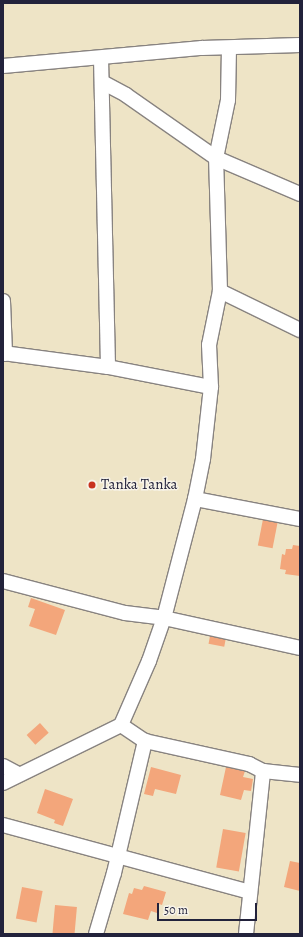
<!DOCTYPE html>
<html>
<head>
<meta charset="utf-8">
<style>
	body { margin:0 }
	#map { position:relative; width:303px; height:937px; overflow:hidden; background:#eee4c6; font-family:Alegreya,serif }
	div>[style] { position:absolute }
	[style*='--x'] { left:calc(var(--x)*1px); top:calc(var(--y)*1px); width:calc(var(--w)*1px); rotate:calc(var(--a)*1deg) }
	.building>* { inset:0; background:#f3a67b; transform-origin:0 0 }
	.roads { filter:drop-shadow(1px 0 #888380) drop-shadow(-1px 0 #888380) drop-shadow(0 1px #888380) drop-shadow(0 -1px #888380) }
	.minor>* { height:14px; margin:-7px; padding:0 7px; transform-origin:7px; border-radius:7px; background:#fff }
	.dots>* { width:11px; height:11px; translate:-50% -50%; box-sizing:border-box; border:2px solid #f7f3e8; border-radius:50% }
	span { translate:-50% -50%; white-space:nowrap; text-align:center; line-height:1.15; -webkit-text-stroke:3px #f7f3e8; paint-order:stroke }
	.poi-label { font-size:15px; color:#22223b }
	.left { translate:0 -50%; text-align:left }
	.frame { position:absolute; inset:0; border:4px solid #22223b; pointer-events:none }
	.scale { position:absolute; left:157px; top:903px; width:100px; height:18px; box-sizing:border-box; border:2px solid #22223b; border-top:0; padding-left:5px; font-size:12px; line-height:14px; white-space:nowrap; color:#22223b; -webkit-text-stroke:3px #f7f3e8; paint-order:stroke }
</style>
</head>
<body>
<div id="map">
	<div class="building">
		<i style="left:263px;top:519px;width:15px;height:27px;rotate:11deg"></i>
		<i style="clip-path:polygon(293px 545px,300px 546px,300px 576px,285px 574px,286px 570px,280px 569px,282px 554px,285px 555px,286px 549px,292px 549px)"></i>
		<i style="clip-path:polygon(31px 598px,65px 610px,56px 635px,29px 626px,35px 609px,28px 607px)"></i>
		<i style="left:211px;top:631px;width:16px;height:13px;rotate:11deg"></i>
		<i style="left:40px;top:723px;width:13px;height:18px;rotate:48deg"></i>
		<i style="clip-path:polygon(151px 767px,181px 775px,176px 794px,155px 789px,153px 796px,144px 794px)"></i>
		<i style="clip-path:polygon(226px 767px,245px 771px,243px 777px,253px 779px,251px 791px,244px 790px,241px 800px,220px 795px)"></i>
		<i style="clip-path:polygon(45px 789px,73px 799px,63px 826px,54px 823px,55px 820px,37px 813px)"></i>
		<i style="left:223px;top:829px;width:23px;height:39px;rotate:10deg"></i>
		<i style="clip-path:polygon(290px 861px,300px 863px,300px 891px,284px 887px)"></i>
		<i style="clip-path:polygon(144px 886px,166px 892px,162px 905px,159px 904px,157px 913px,151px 911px,148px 920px,123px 914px,129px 893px,132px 894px,134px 888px,142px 890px)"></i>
		<i style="left:22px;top:887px;width:21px;height:32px;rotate:11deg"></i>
		<i style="left:55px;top:905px;width:22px;height:29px;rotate:5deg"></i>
	</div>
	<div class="roads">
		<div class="minor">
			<i style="--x:101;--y:58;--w:309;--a:88.7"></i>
			<i style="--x:3;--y:66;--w:200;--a:-5.2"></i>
			<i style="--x:202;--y:48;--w:98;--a:-1.8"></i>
			<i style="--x:102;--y:82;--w:27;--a:28"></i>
			<i style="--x:126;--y:95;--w:110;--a:35"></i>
			<i style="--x:216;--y:158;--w:91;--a:23.2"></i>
			<i style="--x:220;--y:291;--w:89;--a:26"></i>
			<i style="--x:3;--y:301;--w:53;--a:87.8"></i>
			<i style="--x:3;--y:353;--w:106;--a:7.6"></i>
			<i style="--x:108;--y:367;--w:105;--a:11"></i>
			<i style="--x:195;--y:499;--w:41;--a:-78.7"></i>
			<i style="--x:203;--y:459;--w:72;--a:-83.7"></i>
			<i style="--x:211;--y:387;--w:42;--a:-92.7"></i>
			<i style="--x:209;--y:345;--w:55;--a:-78.5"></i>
			<i style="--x:220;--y:291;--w:133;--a:-91.7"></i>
			<i style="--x:216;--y:158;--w:59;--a:-78.3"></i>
			<i style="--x:228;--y:100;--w:51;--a:-88.9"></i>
			<i style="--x:3;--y:581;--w:126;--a:14.7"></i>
			<i style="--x:125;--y:613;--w:39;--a:7"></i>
			<i style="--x:164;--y:618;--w:139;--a:12.4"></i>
			<i style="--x:121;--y:725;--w:29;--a:34"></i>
			<i style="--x:145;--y:741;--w:107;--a:12.5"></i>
			<i style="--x:249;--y:764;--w:16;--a:27"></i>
			<i style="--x:263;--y:771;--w:37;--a:6"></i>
			<i style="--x:3;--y:766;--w:17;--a:28"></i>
			<i style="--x:3;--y:783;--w:131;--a:-26.2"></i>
			<i style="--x:121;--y:725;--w:70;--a:-66.4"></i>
			<i style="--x:149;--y:661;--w:46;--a:-70.8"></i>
			<i style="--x:164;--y:618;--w:123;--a:-75.4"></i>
			<i style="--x:195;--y:499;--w:107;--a:10.8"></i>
			<i style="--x:3;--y:825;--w:255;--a:15.2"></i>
			<i style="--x:96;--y:934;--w:64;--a:-73.6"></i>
			<i style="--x:114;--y:873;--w:136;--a:-76.8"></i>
			<i style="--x:246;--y:934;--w:164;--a:-84"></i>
		</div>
	</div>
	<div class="dots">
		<i style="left:92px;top:485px;background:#c8321e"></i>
	</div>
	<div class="poi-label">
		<span class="left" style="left:101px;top:485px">Tanka Tanka</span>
	</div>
	<div class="frame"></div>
	<div class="scale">50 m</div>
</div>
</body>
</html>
